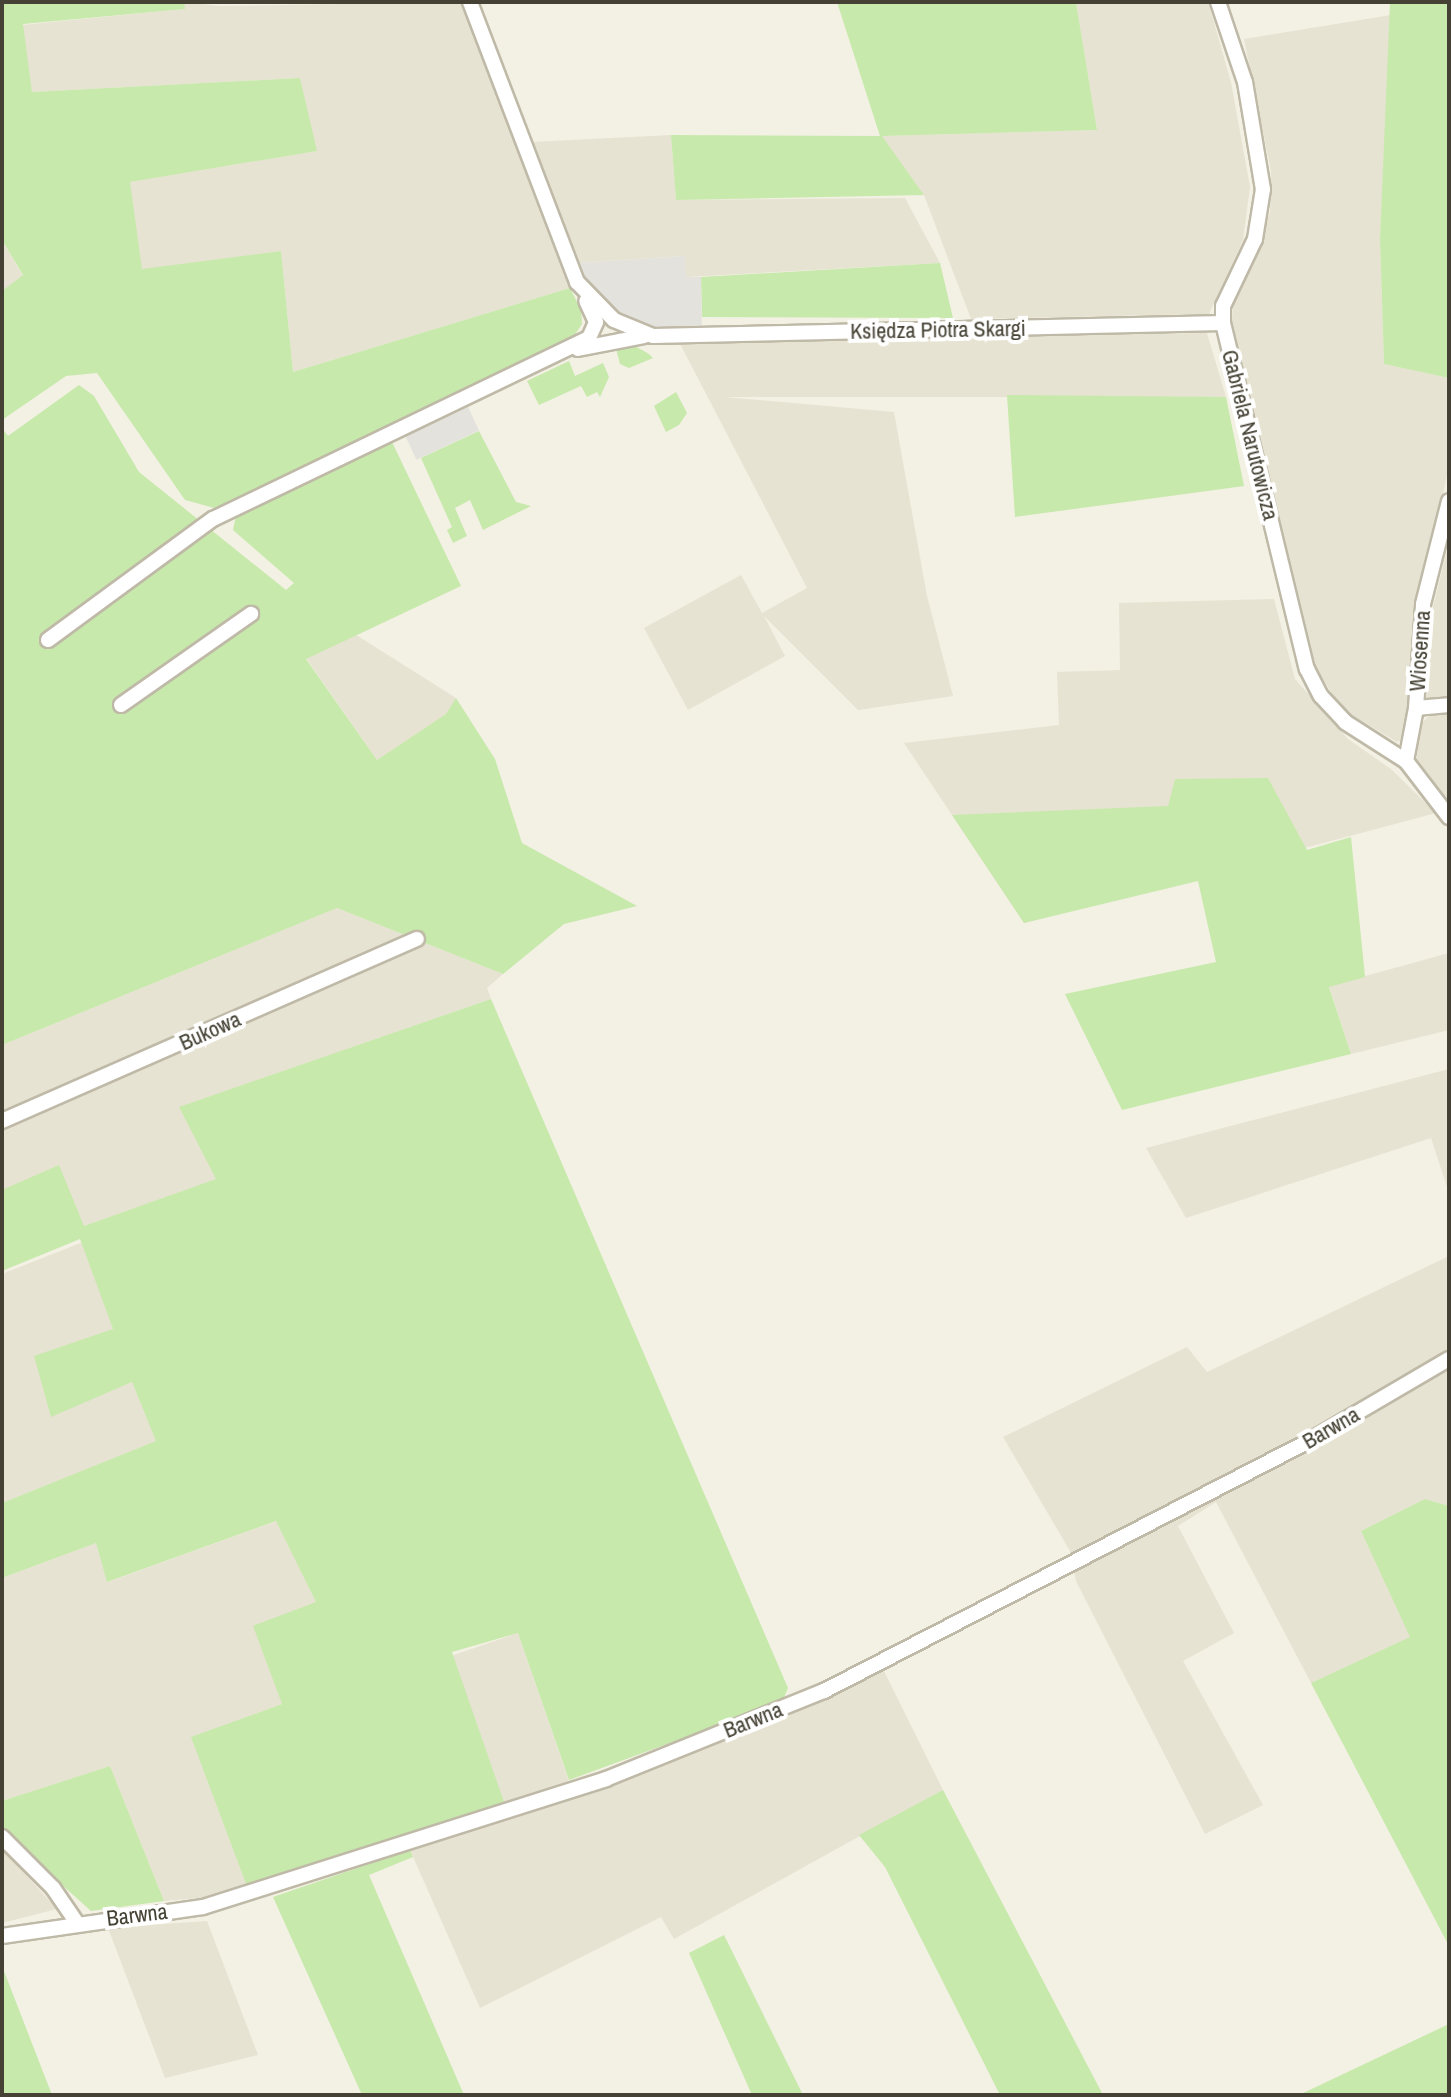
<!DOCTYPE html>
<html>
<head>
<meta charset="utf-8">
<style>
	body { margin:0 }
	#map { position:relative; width:1451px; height:2097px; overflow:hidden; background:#f3f0e4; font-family:"Archivo Narrow",sans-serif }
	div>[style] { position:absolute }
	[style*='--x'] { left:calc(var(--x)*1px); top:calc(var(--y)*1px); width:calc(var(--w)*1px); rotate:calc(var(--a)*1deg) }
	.residential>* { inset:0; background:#e7e3d2; transform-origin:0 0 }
	.green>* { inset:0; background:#c7e9ab }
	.parking>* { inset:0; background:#e3e2dd; transform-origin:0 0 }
	.roads { filter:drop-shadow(2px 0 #bfb9a7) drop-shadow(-2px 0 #bfb9a7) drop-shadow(0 2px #bfb9a7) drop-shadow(0 -2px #bfb9a7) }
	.street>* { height:14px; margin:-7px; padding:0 7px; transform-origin:7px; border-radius:7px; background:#fff }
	span { translate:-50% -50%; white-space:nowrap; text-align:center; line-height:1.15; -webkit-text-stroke:8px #fff; paint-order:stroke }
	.street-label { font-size:22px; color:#454134 }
	.frame { position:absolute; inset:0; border:4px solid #454134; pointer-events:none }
</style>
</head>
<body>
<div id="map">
	<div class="residential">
		<i style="clip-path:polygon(184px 2px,220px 6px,465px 2px,570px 288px,293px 372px,281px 251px,142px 270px,129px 182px,316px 151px,300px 78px,32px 92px,22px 25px,184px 9px)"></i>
		<i style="clip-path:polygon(1076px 2px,1208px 2px,1231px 82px,1250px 187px,1243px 240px,1209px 314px,971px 319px,924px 195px,881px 136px,1097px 130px)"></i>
		<i style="clip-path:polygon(1391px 15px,1380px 239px,1384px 364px,1449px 378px,1449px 466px,1419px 607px,1406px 737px,1397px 742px,1342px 709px,1312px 662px,1232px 321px,1233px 302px,1270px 213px,1271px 171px,1244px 39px)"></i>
		<i style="clip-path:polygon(671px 135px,676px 200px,905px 198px,940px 263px,686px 277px,684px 256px,576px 263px,531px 142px)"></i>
		<i style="clip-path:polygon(2px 240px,23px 276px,2px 291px)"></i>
		<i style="clip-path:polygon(1207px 333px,1226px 397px,724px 397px,894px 412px,927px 596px,953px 696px,858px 710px,764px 616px,785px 656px,688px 710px,644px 628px,741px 575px,762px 613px,807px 588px,678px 340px)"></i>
		<i style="clip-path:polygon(1449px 543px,1449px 699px,1422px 701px,1428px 626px)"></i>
		<i style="clip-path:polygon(1274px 599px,1295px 679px,1348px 739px,1391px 769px,1436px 813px,1024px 923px,904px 743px,1059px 725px,1057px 672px,1120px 670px,1119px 603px)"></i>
		<i style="clip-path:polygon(353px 633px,456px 698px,447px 714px,377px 760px,306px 658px)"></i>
		<i style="clip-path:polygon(1449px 713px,1449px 802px,1416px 764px,1421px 724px,1431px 714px)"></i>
		<i style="clip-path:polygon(337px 908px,503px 974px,487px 988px,491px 999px,180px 1107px,217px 1179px,84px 1226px,2px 1190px,2px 1045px)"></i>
		<i style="clip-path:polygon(1449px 953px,1449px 1030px,1351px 1054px,1329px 986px)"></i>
		<i style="clip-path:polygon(1449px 1069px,1449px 1193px,1431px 1138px,1186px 1218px,1146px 1148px)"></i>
		<i style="clip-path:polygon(83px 1242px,113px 1329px,51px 1416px,132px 1382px,157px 1441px,2px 1503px,2px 1274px)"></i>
		<i style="clip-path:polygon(1449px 1256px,1449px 1360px,1280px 1461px,1449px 1368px,1449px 1506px,1425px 1499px,1361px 1531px,1411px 1637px,1311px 1683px,1216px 1502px,1178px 1526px,1234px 1633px,1183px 1661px,1263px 1805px,1205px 1834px,1076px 1581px,1070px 1551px,1003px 1437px,1187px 1347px,1207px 1372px)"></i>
		<i style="clip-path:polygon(277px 1521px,316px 1602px,282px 1704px,192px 1738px,246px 1884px,210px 1897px,164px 1901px,110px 1766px,2px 1801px,2px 1578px,96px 1543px,108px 1582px)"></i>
		<i style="left:518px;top:1633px;width:156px;height:70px;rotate:71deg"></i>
		<i style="clip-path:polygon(884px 1671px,943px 1790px,674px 1939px,661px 1917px,480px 2008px,410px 1850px,559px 1802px)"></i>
		<i style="clip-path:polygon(2px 1849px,3px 1850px,57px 1909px,2px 1923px)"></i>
		<i style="clip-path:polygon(207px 1921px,258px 2055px,165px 2078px,108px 1928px)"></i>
	</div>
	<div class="green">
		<i style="clip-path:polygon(2px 2px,184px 2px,185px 9px,23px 24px,32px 92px,300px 78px,317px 151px,130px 182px,142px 269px,281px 251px,293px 372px,570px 288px,581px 310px,582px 324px,574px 336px,218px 509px,185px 500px,97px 373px,66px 376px,2px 420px,2px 291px,23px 275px,2px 240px)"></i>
		<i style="clip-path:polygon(837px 2px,1076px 2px,1097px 130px,882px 136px,924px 195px,676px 200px,671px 135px,880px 136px)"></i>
		<i style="clip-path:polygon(1390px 2px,1449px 2px,1449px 378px,1384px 364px,1380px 239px)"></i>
		<i style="clip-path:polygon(940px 263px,953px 318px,702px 317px,701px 277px)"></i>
		<i style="clip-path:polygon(626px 341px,649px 354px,653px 358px,629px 368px,620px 364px,615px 345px)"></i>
		<i style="clip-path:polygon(569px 361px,575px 376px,603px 363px,609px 377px,600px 397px,597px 392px,587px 397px,581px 386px,539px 405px,527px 381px)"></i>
		<i style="clip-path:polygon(79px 385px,94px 396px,139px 472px,286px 590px,294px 583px,233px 530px,236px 516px,392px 442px,461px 586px,306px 659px,377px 760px,446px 714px,456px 698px,495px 759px,522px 843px,637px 906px,564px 924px,503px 974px,337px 908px,2px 1045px,2px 428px,8px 436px)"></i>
		<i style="clip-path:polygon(676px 392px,687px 413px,679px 425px,666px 432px,654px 406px)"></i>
		<i style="clip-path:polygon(1007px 395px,1226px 397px,1244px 486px,1015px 517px)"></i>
		<i style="clip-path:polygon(479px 431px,516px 502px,531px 506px,483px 530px,470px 500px,455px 508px,467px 536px,453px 543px,447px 530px,452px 527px,421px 458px)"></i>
		<i style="clip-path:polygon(1268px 778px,1307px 850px,1351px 837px,1365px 977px,1329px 987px,1351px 1054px,1122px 1110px,1065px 994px,1216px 962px,1198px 881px,1024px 923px,952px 815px,1168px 806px,1175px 779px)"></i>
		<i style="clip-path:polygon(491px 999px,788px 1688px,782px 1702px,569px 1780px,518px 1633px,452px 1652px,504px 1802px,246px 1884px,191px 1737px,282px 1704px,253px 1626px,316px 1602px,276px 1521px,107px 1582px,96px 1543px,2px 1578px,2px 1503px,156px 1441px,132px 1382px,51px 1417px,34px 1356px,113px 1329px,80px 1239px,2px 1271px,2px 1190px,59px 1165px,84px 1226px,216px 1179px,179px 1107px)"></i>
		<i style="clip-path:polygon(1425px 1499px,1449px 1506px,1449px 1946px,1311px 1683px,1410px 1637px,1361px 1531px)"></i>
		<i style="clip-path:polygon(110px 1766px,164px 1901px,91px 1911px,2px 1831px,2px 1801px)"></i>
		<i style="clip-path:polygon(943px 1790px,1103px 2095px,1000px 2095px,885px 1867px,859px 1835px)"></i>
		<i style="clip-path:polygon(410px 1850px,413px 1857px,369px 1875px,464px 2095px,362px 2095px,273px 1897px)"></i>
		<i style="clip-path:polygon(724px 1935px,803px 2095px,752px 2095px,689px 1953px)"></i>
		<i style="clip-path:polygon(2px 1966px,52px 2095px,2px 2095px)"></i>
		<i style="clip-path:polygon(1449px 2024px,1449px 2095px,1299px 2095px)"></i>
	</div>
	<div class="parking">
		<i style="clip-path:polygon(685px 256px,686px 277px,701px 277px,702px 333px,653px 336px,594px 305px,576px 263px)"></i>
		<i style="left:468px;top:407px;width:26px;height:69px;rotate:65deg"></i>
	</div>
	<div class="roads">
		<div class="street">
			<i style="--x:470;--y:2;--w:300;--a:69.1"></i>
			<i style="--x:577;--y:282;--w:53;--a:45.8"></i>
			<i style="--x:614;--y:320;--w:42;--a:22.3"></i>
			<i style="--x:653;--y:336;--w:570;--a:-1.31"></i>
			<i style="--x:1218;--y:2;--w:84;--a:71.4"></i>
			<i style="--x:1245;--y:82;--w:109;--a:80.5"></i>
			<i style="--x:1263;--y:189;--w:51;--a:99.1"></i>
			<i style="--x:1255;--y:239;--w:74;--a:115.5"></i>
			<i style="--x:1223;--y:306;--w:17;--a:90"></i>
			<i style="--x:1223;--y:323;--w:356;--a:76.4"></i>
			<i style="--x:1307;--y:669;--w:30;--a:63"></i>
			<i style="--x:1321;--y:696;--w:35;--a:47"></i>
			<i style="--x:1345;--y:722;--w:72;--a:32.6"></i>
			<i style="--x:1406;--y:761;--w:71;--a:52.5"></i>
			<i style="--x:578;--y:349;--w:67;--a:-11.1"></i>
			<i style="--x:48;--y:640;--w:205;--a:-36.3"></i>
			<i style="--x:213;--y:519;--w:417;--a:-25.7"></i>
			<i style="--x:589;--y:338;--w:17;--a:-66"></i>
			<i style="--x:596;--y:322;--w:23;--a:-115"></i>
			<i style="--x:121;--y:705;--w:159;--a:-35"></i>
			<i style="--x:1416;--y:708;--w:104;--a:-86.1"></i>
			<i style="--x:1423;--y:604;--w:106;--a:-75.8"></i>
			<i style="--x:1406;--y:761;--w:54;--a:-79.3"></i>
			<i style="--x:1416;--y:708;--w:33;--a:-5"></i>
			<i style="--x:2;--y:1121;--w:453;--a:-23.7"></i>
			<i style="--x:2;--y:1837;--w:72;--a:45"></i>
			<i style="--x:53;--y:1888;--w:42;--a:55.6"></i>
			<i style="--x:2;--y:1936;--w:203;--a:-8.2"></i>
			<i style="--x:203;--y:1907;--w:423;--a:-17.6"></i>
			<i style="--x:606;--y:1779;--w:235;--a:-22"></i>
			<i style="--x:824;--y:1691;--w:546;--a:-27.27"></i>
			<i style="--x:1309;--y:1441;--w:162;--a:-30.4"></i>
		</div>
	</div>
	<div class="street-label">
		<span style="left:938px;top:330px;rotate:-1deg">Księdza Piotra Skargi</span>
		<span style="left:1250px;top:435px;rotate:76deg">Gabriela Narutowicza</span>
		<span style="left:1420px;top:651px;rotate:-86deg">Wiosenna</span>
		<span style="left:210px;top:1031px;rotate:-24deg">Bukowa</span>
		<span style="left:1331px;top:1428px;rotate:-30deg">Barwna</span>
		<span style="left:753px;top:1720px;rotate:-22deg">Barwna</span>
		<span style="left:137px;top:1915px;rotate:-7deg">Barwna</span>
	</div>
	<div class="frame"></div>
</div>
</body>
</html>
